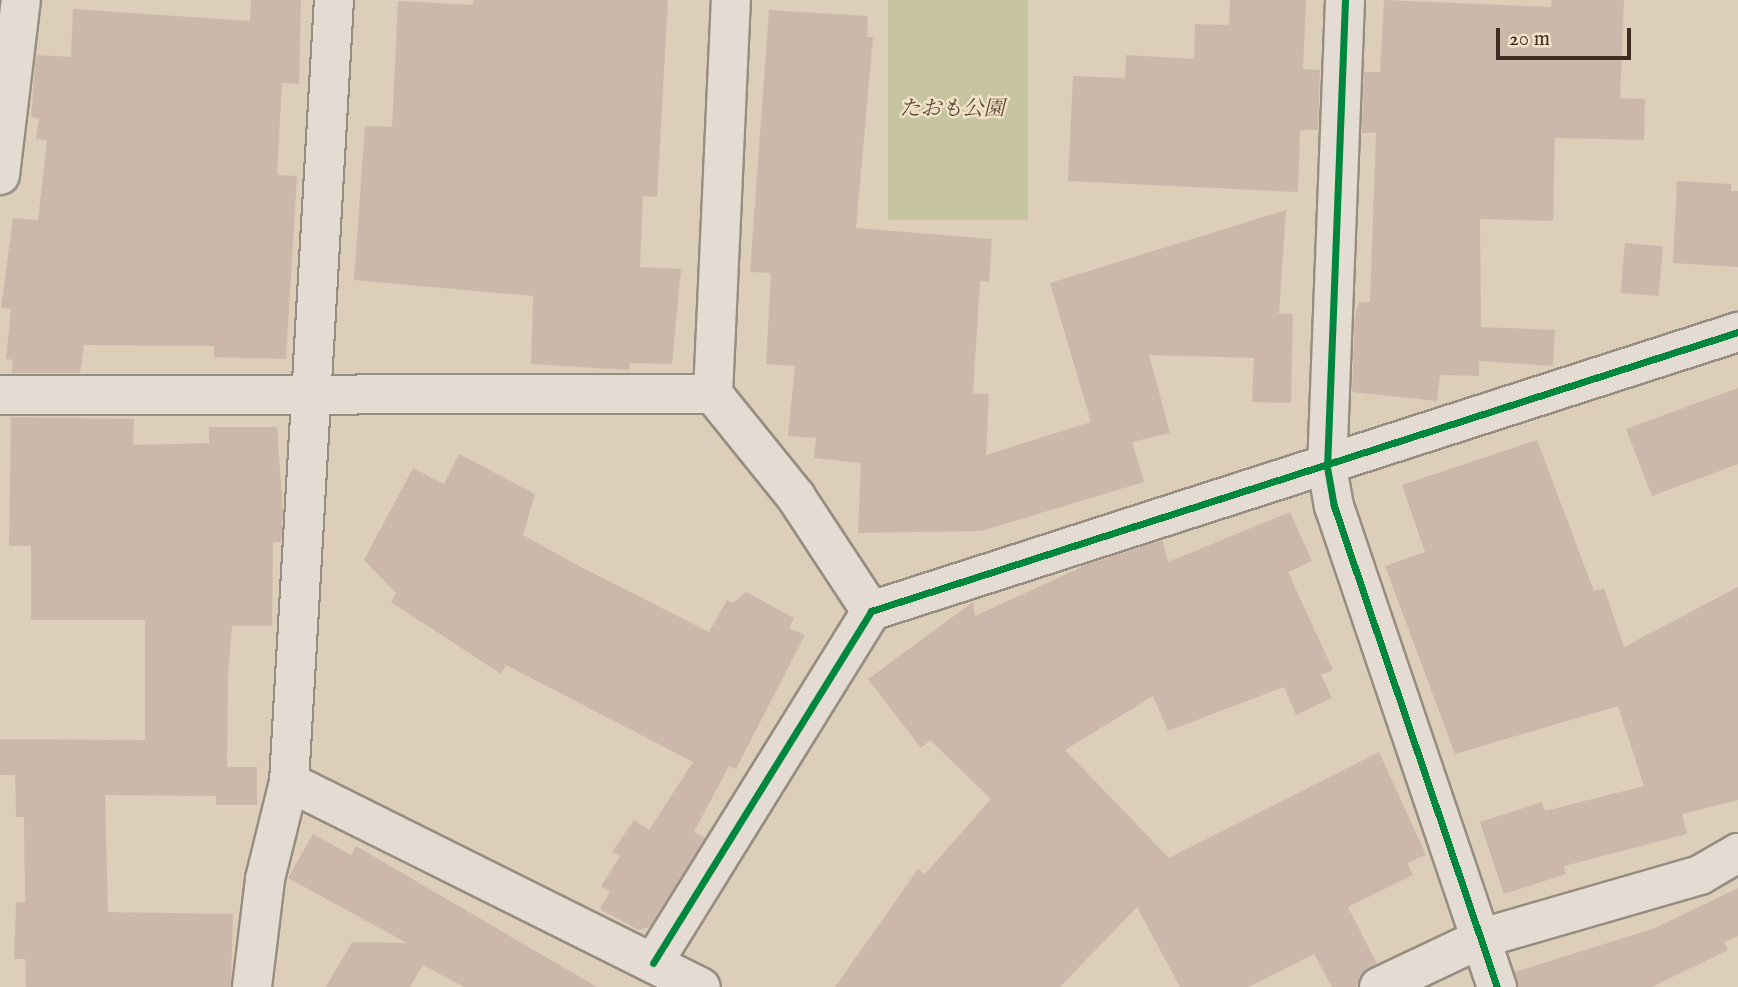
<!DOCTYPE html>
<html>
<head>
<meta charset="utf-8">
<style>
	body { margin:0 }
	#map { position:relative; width:1738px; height:987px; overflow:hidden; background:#ddceb9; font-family:"IM FELL English","Noto Serif JP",serif }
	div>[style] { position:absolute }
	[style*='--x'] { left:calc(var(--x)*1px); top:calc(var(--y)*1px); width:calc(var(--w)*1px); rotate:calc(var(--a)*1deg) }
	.green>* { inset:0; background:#c6c5a0; transform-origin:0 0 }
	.building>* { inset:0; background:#cbb8aa; transform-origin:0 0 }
	.roads { filter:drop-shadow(2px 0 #978d80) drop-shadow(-2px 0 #978d80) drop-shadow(0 2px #978d80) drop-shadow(0 -2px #978d80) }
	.minor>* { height:38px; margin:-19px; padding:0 19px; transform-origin:19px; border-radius:19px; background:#e4dcd2 }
	.cycleway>* { height:7px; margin:-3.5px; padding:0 3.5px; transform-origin:3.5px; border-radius:3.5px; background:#00873e }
	span { translate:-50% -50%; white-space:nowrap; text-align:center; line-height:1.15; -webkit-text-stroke:5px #f3e2c8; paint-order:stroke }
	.park-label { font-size:21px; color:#564938; font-style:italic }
	.scale { position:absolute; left:1496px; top:28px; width:135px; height:32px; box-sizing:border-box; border:4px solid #3e2c23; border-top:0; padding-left:9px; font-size:21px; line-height:24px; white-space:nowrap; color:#3e2c23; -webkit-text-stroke:5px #f3e2c8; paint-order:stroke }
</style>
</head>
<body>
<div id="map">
	<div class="green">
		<i style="left:888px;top:0;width:140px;height:220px"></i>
	</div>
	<div class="building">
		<i style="clip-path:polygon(251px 0,301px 0,299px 84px,282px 83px,277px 175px,297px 176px,286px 359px,214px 357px,214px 346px,84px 345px,80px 373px,12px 373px,13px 360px,6px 359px,11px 309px,1px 308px,13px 218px,38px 220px,47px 140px,36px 139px,39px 118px,31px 117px,36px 55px,71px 57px,73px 9px,250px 21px)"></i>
		<i style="clip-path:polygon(473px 0,668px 0,657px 197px,643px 196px,640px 267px,681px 269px,672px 364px,630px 363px,629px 370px,531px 364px,533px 296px,354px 280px,365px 126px,392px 127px,398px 1px,473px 5px)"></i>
		<i style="clip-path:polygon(1230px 0,1306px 0,1303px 69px,1320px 70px,1318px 130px,1300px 130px,1298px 192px,1068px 181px,1073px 76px,1125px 78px,1126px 55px,1194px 59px,1195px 24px,1229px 25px)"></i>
		<i style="clip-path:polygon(1384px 0,1551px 7px,1552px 0,1624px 0,1620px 98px,1645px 99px,1644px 140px,1555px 138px,1553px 221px,1480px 219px,1481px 327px,1555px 330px,1553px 366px,1479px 361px,1479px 376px,1440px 375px,1437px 401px,1352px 392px,1355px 316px,1359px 302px,1370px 302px,1376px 133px,1362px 133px,1364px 72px,1380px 72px)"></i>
		<i style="clip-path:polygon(769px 10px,868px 16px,867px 37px,873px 37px,856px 228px,992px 239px,989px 282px,980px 281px,973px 393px,989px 394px,986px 455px,1091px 422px,1050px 283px,1286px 210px,1279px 314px,1293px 314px,1291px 403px,1252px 402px,1254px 358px,1149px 355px,1170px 433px,1132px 442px,1144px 482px,981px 531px,858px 533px,861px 463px,814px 458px,816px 438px,788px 436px,795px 366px,766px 364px,771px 273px,750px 272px)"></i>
		<i style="clip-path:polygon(1677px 181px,1731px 184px,1731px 191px,1738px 191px,1738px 267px,1673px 263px)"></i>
		<i style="left:1625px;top:243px;width:38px;height:50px;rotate:5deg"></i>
		<i style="clip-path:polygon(1738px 388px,1738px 464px,1652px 496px,1626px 429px)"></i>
		<i style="clip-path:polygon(11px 417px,134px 419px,133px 445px,209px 443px,209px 427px,277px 427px,283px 513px,281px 542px,273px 542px,272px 626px,232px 626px,228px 674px,227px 767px,257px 767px,257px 805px,216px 805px,216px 796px,105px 795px,108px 912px,233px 914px,231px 987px,26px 987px,25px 959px,14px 959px,16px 902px,25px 902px,24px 817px,16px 817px,15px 775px,0 775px,0 739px,145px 740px,145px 620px,31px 620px,31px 546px,9px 546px)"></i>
		<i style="clip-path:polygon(1537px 440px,1594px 591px,1604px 588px,1624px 647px,1738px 587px,1738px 800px,1682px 814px,1687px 834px,1564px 866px,1566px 874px,1504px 894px,1480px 822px,1542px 802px,1545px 811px,1644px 786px,1618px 706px,1455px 754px,1385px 566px,1425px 552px,1402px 485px)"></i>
		<i style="clip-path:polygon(459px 454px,535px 494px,523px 535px,579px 566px,709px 632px,727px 600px,733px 603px,746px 592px,794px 618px,789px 628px,805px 635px,736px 769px,729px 766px,694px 832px,705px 838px,650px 927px,638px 930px,600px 909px,610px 892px,601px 886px,620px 856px,612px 852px,634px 820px,649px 830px,693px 762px,506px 665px,501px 674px,391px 602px,396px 593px,364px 560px,413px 468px,444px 484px)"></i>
		<i style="clip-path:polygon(1290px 512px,1312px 561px,1288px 572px,1333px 670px,1321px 675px,1332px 698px,1296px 715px,1284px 687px,1168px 731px,1153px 696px,1065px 750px,1169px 858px,1379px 752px,1426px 855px,1407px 863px,1413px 875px,1348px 907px,1377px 964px,1361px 974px,1357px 987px,1332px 987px,1314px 954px,1248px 987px,1180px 987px,1137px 907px,1060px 987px,835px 987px,918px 869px,925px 874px,991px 799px,930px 740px,921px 748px,868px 679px,973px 602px,975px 616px,1086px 565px,1162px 540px,1168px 562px)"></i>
		<i style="clip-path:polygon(313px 834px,351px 855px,356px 846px,597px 987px,464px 987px,423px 965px,410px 987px,326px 987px,352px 942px,407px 943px,288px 878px)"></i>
		<i style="clip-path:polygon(1738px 888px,1738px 936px,1724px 942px,1728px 950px,1652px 987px,1518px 987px,1515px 972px,1655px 928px)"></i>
	</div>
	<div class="roads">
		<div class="minor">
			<i style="--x:1345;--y:0;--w:467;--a:92.2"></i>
			<i style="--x:1327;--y:467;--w:40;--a:80"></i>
			<i style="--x:1334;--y:506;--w:508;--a:71.28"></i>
			<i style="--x:0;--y:175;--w:176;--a:-83.2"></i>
			<i style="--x:713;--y:394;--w:394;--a:-87.4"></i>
			<i style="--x:0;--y:395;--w:713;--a:-0.08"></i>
			<i style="--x:713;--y:394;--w:132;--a:51.1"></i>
			<i style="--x:796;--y:497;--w:136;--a:56.7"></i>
			<i style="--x:289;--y:782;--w:460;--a:26.5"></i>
			<i style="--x:653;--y:963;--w:414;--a:-58.2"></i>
			<i style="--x:871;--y:611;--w:911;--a:-17.84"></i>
			<i style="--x:252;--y:987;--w:109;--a:-83.1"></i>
			<i style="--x:265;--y:879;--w:100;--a:-76.1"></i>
			<i style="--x:289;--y:782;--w:783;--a:-86.71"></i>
			<i style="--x:1379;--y:987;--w:114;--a:-25.4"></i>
			<i style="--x:1482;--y:938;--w:227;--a:-16.1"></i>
			<i style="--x:1700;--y:875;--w:44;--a:-30.1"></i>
		</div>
	</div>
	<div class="cycleway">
		<i style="--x:1345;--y:0;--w:467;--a:92.2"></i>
		<i style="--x:1327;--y:467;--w:40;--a:80"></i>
		<i style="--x:1334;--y:506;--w:508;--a:71.28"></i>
		<i style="--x:653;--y:963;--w:414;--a:-58.2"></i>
		<i style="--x:871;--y:611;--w:911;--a:-17.84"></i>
	</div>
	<div class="park-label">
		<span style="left:952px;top:110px">たおも公園</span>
	</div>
	<div class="scale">20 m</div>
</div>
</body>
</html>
